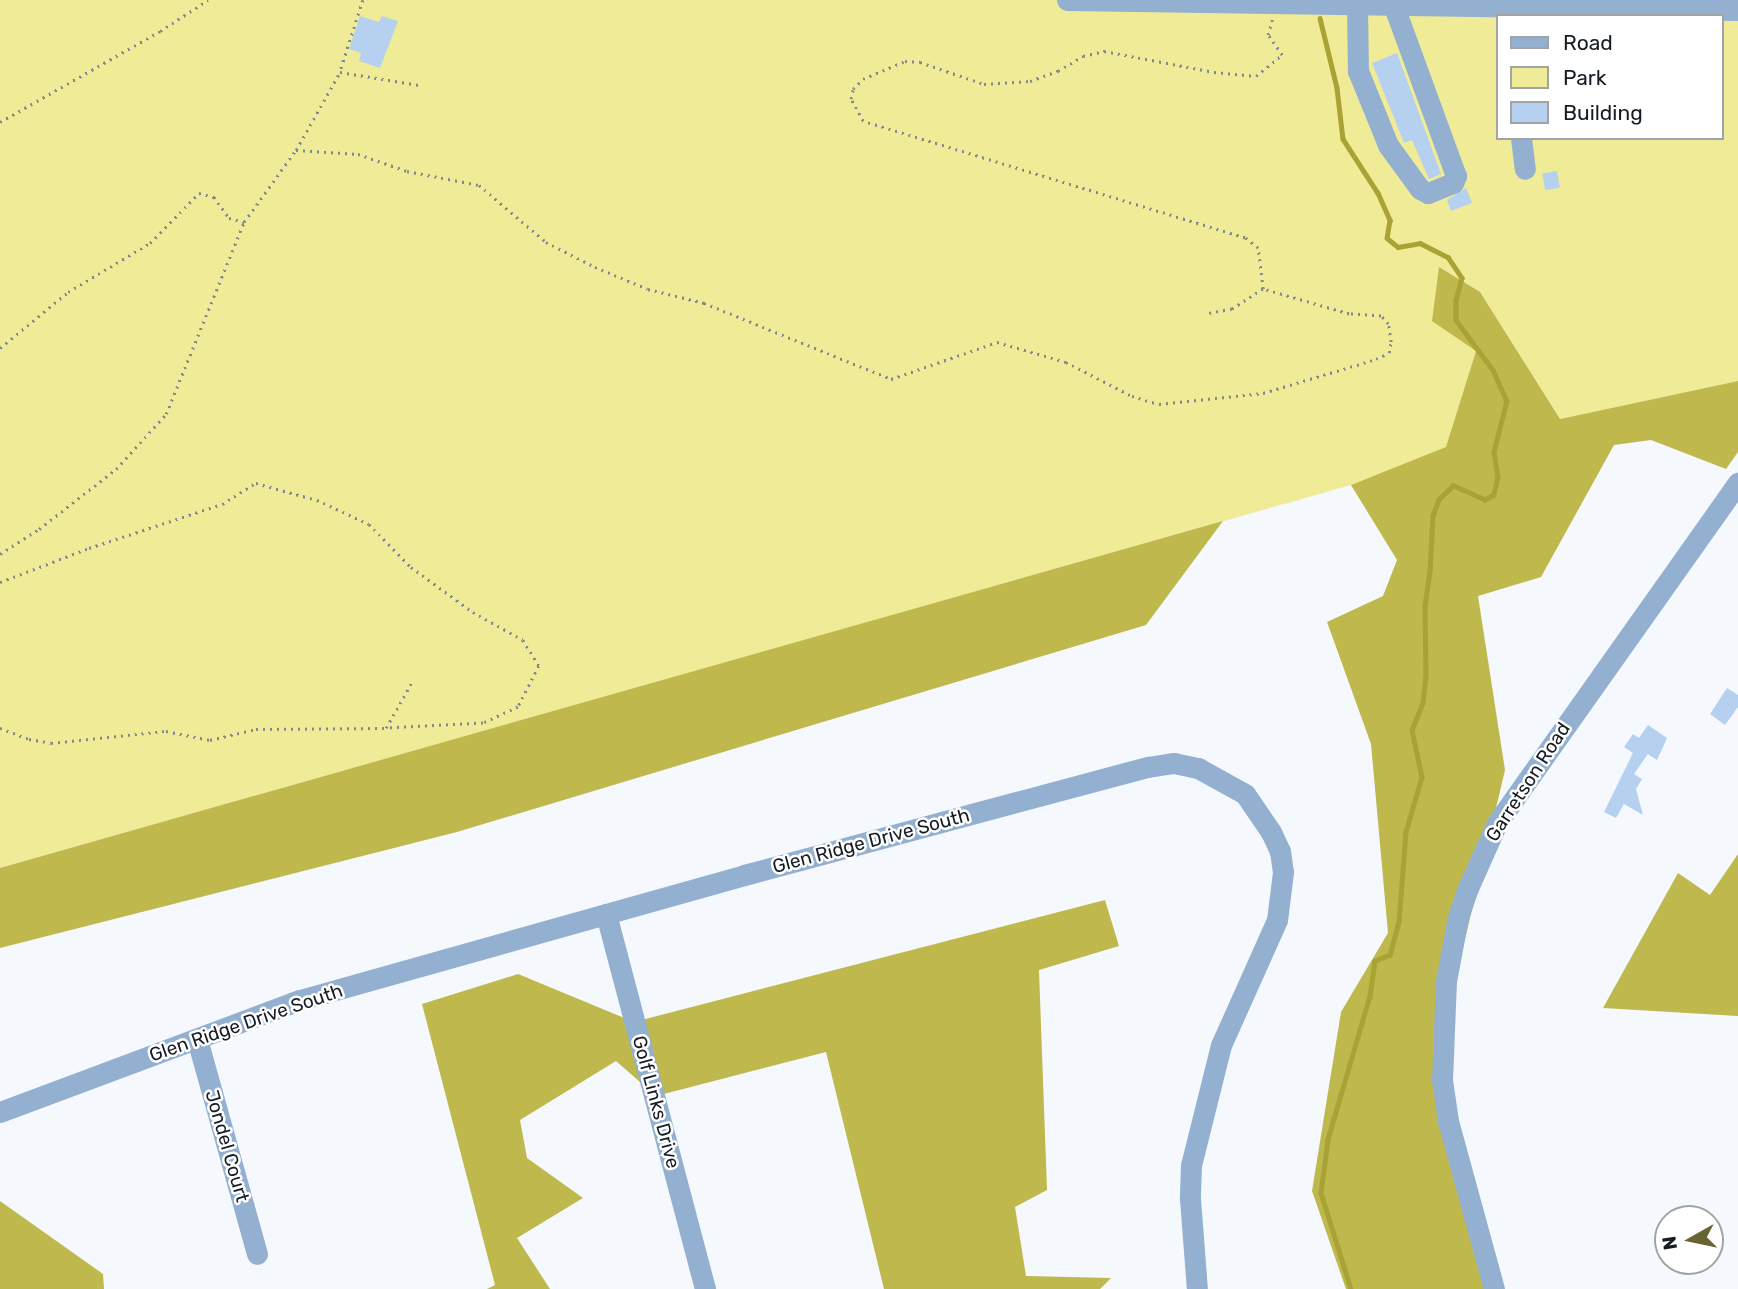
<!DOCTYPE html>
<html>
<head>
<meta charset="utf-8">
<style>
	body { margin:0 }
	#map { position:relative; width:1738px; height:1289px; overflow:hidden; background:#f5f8fd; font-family:Rubik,sans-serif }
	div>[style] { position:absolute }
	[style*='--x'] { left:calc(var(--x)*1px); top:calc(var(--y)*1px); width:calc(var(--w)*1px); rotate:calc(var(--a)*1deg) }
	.green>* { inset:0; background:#f0eb96 }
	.forest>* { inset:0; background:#bfb84d }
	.stream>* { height:4.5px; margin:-2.25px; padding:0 2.25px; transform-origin:2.25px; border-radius:2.25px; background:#a9a235 }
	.building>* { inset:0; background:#b6d1ef; transform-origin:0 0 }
	.path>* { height:2.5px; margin-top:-1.25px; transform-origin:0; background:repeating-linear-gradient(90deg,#83888e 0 2px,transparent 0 7px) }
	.minor>* { height:21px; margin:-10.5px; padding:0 10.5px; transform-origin:10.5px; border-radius:10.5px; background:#93b0d1 }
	span { translate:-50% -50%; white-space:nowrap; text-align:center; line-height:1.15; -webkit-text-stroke:5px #fff; paint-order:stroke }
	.street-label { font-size:19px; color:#151c23 }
	.legend { position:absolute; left:1496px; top:14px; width:228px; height:126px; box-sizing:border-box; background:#fff; border:2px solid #a1a4a7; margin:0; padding:9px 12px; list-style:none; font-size:21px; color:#151c23 }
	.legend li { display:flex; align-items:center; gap:14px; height:35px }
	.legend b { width:35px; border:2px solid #a1a4a7 }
	.north { position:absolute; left:1654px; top:1205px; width:70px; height:70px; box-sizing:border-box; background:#fff; border:2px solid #a1a4a7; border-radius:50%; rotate:261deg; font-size:19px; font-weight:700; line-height:28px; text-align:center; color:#151c23 }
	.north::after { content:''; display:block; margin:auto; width:24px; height:32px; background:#686431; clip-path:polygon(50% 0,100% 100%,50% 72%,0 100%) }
</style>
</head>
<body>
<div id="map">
	<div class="green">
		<i style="clip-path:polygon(evenodd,0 0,1738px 0,1738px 381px,1560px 419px,1480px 292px,1476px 351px,1446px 448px,1351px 485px,0 868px,0 0,1498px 16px,1722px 16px,1722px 138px,1498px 138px,1498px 16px)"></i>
	</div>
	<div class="forest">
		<i style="clip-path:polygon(1439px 267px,1480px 292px,1560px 419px,1738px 381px,1738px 452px,1726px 469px,1651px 440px,1614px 445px,1541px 577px,1478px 596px,1505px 770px,1440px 1045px,1498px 1289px,1346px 1289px,1312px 1191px,1341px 1012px,1388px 933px,1371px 744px,1327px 622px,1383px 596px,1397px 560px,1351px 485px,1446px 447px,1476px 351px,1432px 321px)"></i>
		<i style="clip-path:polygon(1223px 521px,1146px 625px,457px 832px,0 948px,0 868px)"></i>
		<i style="clip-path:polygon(1738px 854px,1738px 1016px,1603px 1008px,1678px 873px,1710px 895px)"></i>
		<i style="clip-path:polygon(1105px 900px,1119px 946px,1039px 970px,1047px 1190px,1015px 1207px,1026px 1276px,1111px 1278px,1100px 1289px,884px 1289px,826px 1052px,656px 1096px,616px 1061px,520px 1120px,527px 1158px,583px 1198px,517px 1238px,550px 1289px,487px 1289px,495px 1285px,422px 1004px,518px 974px,634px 1022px)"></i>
		<i style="clip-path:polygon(0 1201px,103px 1274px,104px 1289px,0 1289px)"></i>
	</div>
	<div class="stream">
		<i style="--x:1320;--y:18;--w:72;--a:76.3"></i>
		<i style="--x:1337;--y:88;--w:51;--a:83.3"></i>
		<i style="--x:1343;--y:139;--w:64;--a:57.1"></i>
		<i style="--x:1378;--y:193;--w:30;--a:66"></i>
		<i style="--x:1390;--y:220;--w:18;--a:99"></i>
		<i style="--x:1387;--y:238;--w:14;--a:39"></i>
		<i style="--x:1398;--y:247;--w:22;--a:-10"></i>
		<i style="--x:1420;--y:243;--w:31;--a:27"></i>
		<i style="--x:1448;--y:257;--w:25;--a:56"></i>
		<i style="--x:1462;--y:278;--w:23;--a:105"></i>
		<i style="--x:1456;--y:300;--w:20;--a:90"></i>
		<i style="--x:1456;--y:320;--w:62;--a:53.5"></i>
		<i style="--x:1493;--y:370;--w:34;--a:66"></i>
		<i style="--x:1507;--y:401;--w:53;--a:104.3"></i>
		<i style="--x:1494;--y:452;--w:25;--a:81"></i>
		<i style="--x:1498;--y:477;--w:18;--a:103"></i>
		<i style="--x:1494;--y:495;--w:10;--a:151"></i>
		<i style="--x:1485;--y:500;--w:35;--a:-156"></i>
		<i style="--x:1453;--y:486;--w:20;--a:135"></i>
		<i style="--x:1439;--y:500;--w:17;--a:111"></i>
		<i style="--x:1433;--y:516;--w:55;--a:93.1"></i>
		<i style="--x:1430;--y:571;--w:34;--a:98"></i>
		<i style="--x:1425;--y:605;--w:70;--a:89.2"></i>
		<i style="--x:1426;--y:675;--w:28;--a:96"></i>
		<i style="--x:1423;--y:703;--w:29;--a:112"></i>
		<i style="--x:1412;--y:730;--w:48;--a:78"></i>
		<i style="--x:1422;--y:777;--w:57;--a:106.2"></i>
		<i style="--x:1406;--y:832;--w:90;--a:94.4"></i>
		<i style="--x:1399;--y:922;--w:34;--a:105"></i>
		<i style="--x:1390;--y:955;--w:16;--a:158"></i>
		<i style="--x:1375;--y:961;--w:35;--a:98"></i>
		<i style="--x:1370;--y:996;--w:150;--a:106.3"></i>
		<i style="--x:1328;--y:1140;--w:53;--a:97.5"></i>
		<i style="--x:1321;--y:1193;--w:101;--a:72.6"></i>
	</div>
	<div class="building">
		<i style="clip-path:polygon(360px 16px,379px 22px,382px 16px,398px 21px,380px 68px,359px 61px,361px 53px,349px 49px)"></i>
		<i style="clip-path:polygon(1397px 53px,1441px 174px,1429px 179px,1412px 140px,1404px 143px,1372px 63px)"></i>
		<i style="left:1557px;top:171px;width:17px;height:15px;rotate:80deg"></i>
		<i style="clip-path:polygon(1466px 188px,1472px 203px,1451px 211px,1447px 200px)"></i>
		<i style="clip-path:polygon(1727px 688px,1738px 695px,1738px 707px,1725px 725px,1710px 714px)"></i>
		<i style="clip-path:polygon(1648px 725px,1667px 738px,1657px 760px,1648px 754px,1634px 774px,1642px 779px,1636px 789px,1643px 815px,1624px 804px,1616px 818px,1604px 812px,1633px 753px,1624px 747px,1633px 734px,1639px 738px)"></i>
	</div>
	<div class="path">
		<i style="--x:363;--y:0;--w:76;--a:107.7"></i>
		<i style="--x:340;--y:72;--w:80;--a:9.3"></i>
		<i style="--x:0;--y:122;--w:184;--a:-29.6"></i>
		<i style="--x:160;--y:31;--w:57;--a:-32.9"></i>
		<i style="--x:296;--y:150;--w:62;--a:3.7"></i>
		<i style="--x:358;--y:154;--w:52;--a:19.1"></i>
		<i style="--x:407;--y:171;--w:73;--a:11"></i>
		<i style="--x:479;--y:185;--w:88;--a:40.4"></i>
		<i style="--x:546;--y:242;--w:55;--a:27"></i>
		<i style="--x:595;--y:267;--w:57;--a:22.5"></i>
		<i style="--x:648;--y:289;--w:58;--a:14"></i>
		<i style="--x:704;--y:303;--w:202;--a:22.1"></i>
		<i style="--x:891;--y:379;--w:112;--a:-19.2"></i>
		<i style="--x:997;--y:342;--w:72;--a:16.2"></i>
		<i style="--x:1066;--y:362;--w:74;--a:27.3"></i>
		<i style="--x:1132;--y:396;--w:28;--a:17"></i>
		<i style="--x:1159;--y:404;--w:105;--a:-6"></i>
		<i style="--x:1263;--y:393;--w:118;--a:-16.7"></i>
		<i style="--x:1376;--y:359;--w:14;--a:-25"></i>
		<i style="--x:1389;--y:353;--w:11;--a:-80"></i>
		<i style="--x:1391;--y:342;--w:18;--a:-99"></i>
		<i style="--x:1388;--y:324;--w:11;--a:-131"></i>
		<i style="--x:1381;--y:316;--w:32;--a:-176"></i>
		<i style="--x:1349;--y:314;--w:90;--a:-163.8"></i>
		<i style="--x:1263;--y:289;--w:37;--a:147"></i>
		<i style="--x:1232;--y:309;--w:25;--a:169"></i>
		<i style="--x:1263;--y:289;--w:41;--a:-97"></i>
		<i style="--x:1258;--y:248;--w:16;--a:-142"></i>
		<i style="--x:1245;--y:238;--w:400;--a:-163"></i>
		<i style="--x:863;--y:121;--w:25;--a:-119"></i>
		<i style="--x:851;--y:99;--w:10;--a:-79"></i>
		<i style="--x:853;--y:89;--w:14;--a:-45"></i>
		<i style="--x:863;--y:79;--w:46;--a:-23.2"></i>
		<i style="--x:905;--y:61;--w:15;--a:4"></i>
		<i style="--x:920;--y:62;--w:68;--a:19"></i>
		<i style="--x:984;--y:84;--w:46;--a:-3.7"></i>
		<i style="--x:1030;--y:81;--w:30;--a:-20"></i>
		<i style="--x:1058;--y:71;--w:29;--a:-31"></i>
		<i style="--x:1083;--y:56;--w:22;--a:-13"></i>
		<i style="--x:1104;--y:51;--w:112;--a:10.8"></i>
		<i style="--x:1214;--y:72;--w:42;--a:5.4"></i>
		<i style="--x:1256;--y:76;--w:33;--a:-39"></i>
		<i style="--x:1282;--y:55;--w:24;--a:-125"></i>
		<i style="--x:1268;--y:35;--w:16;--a:-75"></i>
		<i style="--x:0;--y:348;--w:88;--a:-39.5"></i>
		<i style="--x:68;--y:292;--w:96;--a:-30.9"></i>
		<i style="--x:150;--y:243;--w:70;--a:-45.6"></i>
		<i style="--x:199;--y:193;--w:16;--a:15"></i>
		<i style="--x:214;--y:197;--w:26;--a:54"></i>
		<i style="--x:229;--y:218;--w:16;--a:15"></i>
		<i style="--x:0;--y:554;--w:46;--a:-32.7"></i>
		<i style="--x:39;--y:529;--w:98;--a:-37.9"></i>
		<i style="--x:116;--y:469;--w:74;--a:-47.7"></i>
		<i style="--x:166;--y:414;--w:207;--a:-67.9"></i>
		<i style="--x:244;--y:222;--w:89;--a:-54.2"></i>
		<i style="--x:296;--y:150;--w:90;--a:-60.6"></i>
		<i style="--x:0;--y:582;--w:95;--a:-20.9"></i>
		<i style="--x:89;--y:548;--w:140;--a:-18.3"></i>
		<i style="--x:222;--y:504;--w:40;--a:-32"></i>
		<i style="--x:256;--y:483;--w:63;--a:15.6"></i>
		<i style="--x:317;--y:500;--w:57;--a:24.8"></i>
		<i style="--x:369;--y:524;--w:60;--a:45.7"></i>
		<i style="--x:411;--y:567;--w:77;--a:36"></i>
		<i style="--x:473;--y:612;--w:57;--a:29.2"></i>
		<i style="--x:523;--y:640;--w:31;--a:58"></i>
		<i style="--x:539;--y:666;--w:46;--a:117.1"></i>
		<i style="--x:518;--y:707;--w:38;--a:155"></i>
		<i style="--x:483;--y:723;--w:97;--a:177"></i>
		<i style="--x:386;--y:728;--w:55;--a:-60.6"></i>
		<i style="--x:0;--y:728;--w:31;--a:21"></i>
		<i style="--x:29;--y:739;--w:22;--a:10"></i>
		<i style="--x:51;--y:743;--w:116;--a:-6"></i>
		<i style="--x:166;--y:731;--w:45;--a:11.6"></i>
		<i style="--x:210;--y:740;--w:47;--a:-13.4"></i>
		<i style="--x:256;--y:729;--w:130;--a:-0.4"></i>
	</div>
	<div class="minor">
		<i style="--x:1067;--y:0;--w:671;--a:0.85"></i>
		<i style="--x:1357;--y:3;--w:68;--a:89.2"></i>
		<i style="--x:1358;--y:71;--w:80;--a:67.9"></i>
		<i style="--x:1388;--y:145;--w:54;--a:54"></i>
		<i style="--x:1420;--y:189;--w:9;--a:27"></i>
		<i style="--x:1428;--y:193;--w:27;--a:-22"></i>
		<i style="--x:1453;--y:183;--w:8;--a:-67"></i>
		<i style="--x:1456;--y:176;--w:183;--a:-110.1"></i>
		<i style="--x:1521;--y:138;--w:31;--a:83"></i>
		<i style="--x:606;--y:914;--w:388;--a:75.2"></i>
		<i style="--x:197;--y:1039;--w:223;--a:74.4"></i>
		<i style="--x:0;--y:1112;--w:320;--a:-20.5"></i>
		<i style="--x:300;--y:1000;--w:461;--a:-15.7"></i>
		<i style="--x:744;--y:875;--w:418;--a:-15"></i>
		<i style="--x:1148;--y:767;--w:26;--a:-9"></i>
		<i style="--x:1174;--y:763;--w:25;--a:12"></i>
		<i style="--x:1198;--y:768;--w:54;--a:29"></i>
		<i style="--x:1245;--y:794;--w:46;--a:55.6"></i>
		<i style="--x:1271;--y:832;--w:21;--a:65"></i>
		<i style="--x:1280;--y:851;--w:21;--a:82"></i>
		<i style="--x:1283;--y:872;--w:48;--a:97.1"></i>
		<i style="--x:1277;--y:920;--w:137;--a:114.1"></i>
		<i style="--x:1221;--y:1045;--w:124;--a:104"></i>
		<i style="--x:1191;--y:1165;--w:34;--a:92"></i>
		<i style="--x:1190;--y:1199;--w:90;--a:85.6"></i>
		<i style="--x:1494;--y:1289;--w:174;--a:-105.3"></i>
		<i style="--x:1448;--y:1121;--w:41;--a:-98.3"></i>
		<i style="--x:1442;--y:1080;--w:99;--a:-87.7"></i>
		<i style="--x:1446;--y:981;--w:65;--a:-79.4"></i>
		<i style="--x:1458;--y:917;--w:31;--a:-71"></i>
		<i style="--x:1468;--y:888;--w:71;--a:-66"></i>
		<i style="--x:1497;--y:823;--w:417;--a:-54.7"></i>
	</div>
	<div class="street-label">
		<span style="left:1528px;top:782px;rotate:-57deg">Garretson Road</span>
		<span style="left:871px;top:841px;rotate:-15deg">Glen Ridge Drive South</span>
		<span style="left:246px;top:1023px;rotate:-19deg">Glen Ridge Drive South</span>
		<span style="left:656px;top:1102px;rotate:75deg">Golf Links Drive</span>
		<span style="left:227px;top:1146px;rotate:74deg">Jondel Court</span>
	</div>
	<ul class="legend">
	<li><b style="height:9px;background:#93b0d1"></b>Road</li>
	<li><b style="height:19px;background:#f0eb96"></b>Park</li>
	<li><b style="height:19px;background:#b6d1ef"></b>Building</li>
	</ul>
	<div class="north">N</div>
</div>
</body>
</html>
